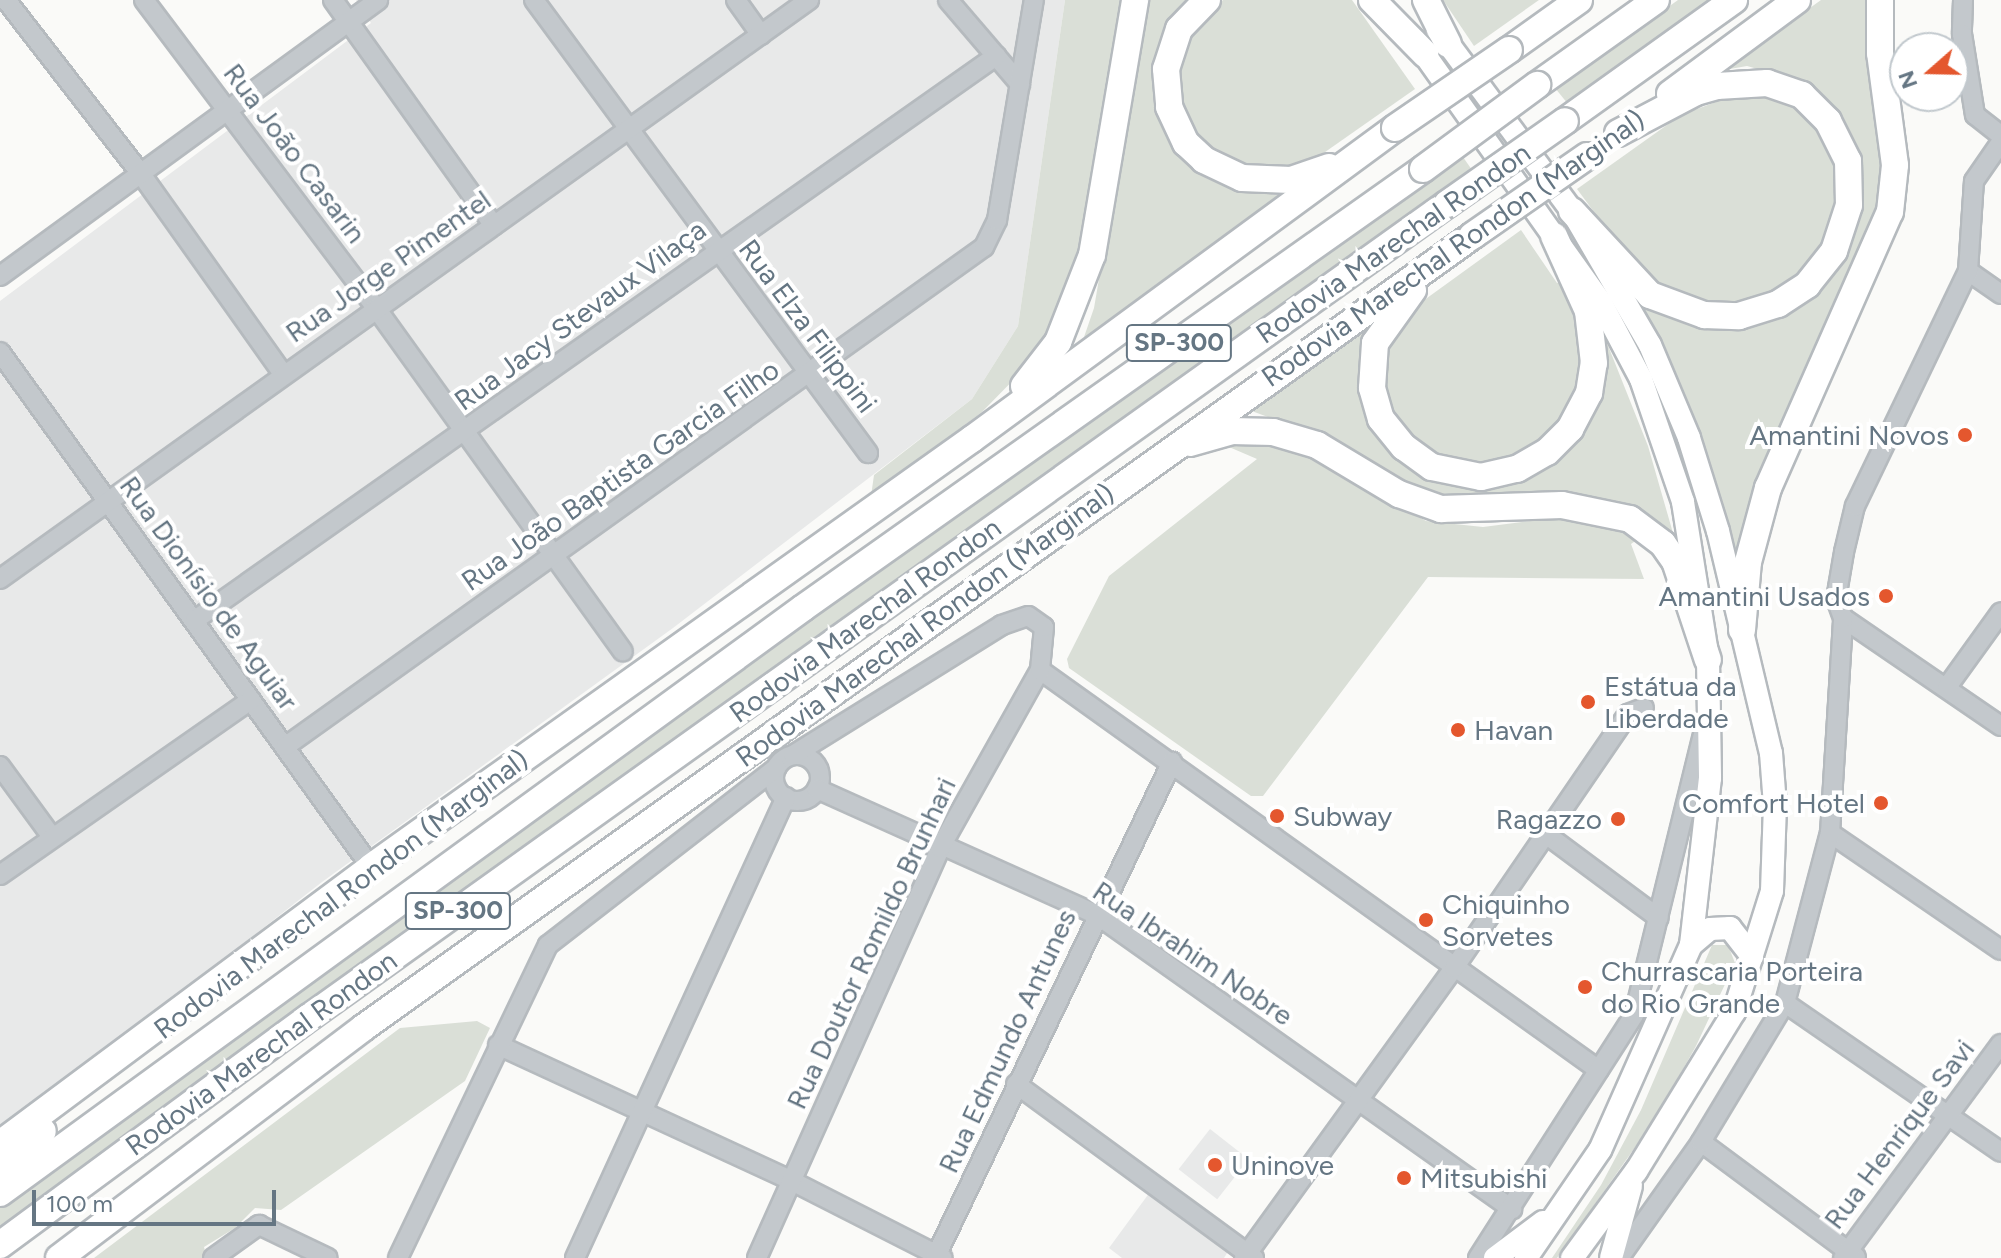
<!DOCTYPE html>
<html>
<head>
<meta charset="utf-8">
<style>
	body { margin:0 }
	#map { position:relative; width:2001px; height:1258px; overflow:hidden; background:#fafaf8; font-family:Figtree,sans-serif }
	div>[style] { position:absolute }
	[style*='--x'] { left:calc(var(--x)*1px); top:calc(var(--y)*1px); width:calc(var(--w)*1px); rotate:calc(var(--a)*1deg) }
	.built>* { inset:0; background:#e8e9e9; transform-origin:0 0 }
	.green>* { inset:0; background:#dadfd7 }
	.roads { filter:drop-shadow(2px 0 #b5babe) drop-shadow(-2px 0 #b5babe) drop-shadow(0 2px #b5babe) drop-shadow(0 -2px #b5babe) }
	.minor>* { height:18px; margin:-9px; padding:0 9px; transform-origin:9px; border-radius:9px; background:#c3c8cc }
	.minor>.ring { margin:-9px; padding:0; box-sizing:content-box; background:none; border:18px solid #c3c8cc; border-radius:50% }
	.major>* { height:22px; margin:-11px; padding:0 11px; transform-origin:11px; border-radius:11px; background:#fff }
	.highway>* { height:26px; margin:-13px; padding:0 13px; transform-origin:13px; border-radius:13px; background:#fff }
	.bridges { filter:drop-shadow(2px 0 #b4b9bd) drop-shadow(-2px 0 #b4b9bd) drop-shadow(0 2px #b4b9bd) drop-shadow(0 -2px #b4b9bd) }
	.highway-bridge>* { height:26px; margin:-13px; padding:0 13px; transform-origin:13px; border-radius:13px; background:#fff }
	.dots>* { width:22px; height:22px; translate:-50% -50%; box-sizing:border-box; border:4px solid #fff; border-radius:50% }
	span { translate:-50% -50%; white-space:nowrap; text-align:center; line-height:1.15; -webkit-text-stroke:8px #fff; paint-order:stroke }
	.shield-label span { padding:2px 6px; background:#fff; border:2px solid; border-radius:6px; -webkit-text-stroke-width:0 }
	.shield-label { font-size:26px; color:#657683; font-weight:700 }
	.street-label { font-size:28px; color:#657683 }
	.poi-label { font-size:28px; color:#657683 }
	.right { translate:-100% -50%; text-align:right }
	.left { translate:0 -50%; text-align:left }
	.north { position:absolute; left:1889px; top:32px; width:80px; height:80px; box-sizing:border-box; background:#fff; border:2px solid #c1c8cd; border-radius:50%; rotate:250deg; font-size:22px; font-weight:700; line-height:32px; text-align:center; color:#657683 }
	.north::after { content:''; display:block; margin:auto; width:28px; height:36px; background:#e4572e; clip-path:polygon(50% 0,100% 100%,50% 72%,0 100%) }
	.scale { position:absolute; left:32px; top:1190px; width:244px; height:36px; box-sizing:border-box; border:4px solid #657683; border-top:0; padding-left:10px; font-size:24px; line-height:28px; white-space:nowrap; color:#657683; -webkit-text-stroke:6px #fff; paint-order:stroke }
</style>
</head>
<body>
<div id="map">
	<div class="built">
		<i style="clip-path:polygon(356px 0,1065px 0,1018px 326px,972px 399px,673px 628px,322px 882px,0 1134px,0 301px,371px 23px)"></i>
		<i style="left:1210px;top:1129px;width:49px;height:51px;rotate:38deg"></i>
		<i style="clip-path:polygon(1150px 1192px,1229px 1250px,1224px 1258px,1122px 1258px,1109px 1248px)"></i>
	</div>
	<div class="green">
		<i style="clip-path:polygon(1065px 0,1127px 0,1081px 263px,1033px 360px,982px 412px,871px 496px,874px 475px,972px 399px,1018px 326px)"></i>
		<i style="clip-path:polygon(1147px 0,1190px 0,1156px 89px,1239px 188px,1282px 196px,1083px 340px,1094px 308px)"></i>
		<i style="clip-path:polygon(1223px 0,1352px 0,1415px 89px,1318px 157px,1282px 170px,1237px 167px,1201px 146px,1179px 112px,1175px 71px,1187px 37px)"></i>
		<i style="clip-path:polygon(1443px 0,1539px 0,1474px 46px)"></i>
		<i style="clip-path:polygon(1678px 0,1715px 0,1568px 104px,1555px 88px)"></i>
		<i style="clip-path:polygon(1821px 0,1872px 0,1884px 138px,1880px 211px,1739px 584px,1626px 283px,1659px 313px,1720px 329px,1739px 328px,1801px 303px,1857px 165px,1772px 73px,1747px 66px,1724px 70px)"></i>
		<i style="clip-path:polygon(1748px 90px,1806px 109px,1838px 154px,1837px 218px,1810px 268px,1782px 290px,1728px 306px,1669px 295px,1634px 266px,1577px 189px,1681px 115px)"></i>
		<i style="clip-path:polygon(1463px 157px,1472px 170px,1450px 189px,0 1232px,0 1203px,133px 1103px,1438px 169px)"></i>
		<i style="clip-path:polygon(1521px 230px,1557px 283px,1564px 280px,1574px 301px,1587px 353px,1572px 412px,1534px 451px,1482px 468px,1428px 457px,1386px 414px,1382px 354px,1416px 306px)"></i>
		<i style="clip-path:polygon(1368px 326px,1362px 389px,1455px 483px,1582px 432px,1600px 398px,1607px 343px,1648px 446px,1675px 540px,1661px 528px,1433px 499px,1300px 429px,1249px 410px)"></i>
		<i style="clip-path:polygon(1256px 438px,1312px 455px,1426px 521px,1483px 527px,1562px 517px,1604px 520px,1641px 537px,1631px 544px,1644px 579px,1428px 577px,1263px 796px,1251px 796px,1069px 668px,1067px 659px,1109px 576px,1257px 459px,1215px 441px)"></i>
		<i style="clip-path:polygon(1712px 945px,1728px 945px,1735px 963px,1696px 1046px,1655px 1119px,1557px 1258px,1552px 1258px,1601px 1185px,1641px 1110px)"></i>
		<i style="clip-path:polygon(477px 1021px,490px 1028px,465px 1081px,281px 1210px,255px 1208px,235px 1228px,204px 1247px,207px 1258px,94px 1258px,400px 1028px)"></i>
	</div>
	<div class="roads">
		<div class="minor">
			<i style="--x:6;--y:0;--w:220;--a:52.2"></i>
			<i style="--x:141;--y:174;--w:245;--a:54.6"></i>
			<i style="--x:144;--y:0;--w:386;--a:53"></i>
			<i style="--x:376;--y:308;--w:423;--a:54.3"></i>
			<i style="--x:333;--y:0;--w:277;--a:54.5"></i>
			<i style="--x:534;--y:0;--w:563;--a:53.6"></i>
			<i style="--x:736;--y:0;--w:43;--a:54.5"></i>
			<i style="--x:948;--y:0;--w:111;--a:49.4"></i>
			<i style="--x:1963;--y:0;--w:34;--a:92"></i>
			<i style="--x:1962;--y:34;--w:82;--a:80.9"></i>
			<i style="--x:1975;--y:115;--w:33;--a:38"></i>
			<i style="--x:1968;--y:271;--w:40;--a:34.9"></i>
			<i style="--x:0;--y:276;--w:468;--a:-36.1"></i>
			<i style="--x:0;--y:352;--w:635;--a:54.23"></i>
			<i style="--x:0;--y:579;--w:995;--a:-35.59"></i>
			<i style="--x:1843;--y:618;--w:191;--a:34.4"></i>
			<i style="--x:195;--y:620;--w:980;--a:-35.15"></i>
			<i style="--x:1040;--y:670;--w:687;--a:35.59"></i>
			<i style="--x:1947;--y:687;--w:92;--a:-54.2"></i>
			<i style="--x:286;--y:746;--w:858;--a:-35.56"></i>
			<i style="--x:984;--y:247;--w:30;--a:-64"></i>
			<i style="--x:997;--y:220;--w:223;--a:-80.5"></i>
			<i class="ring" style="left:774px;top:755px;width:28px;height:28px"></i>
			<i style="--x:0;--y:766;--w:88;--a:53.8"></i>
			<i style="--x:817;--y:789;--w:307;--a:24.2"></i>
			<i style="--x:1097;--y:915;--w:509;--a:35.32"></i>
			<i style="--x:1543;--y:832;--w:144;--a:36.6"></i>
			<i style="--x:1830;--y:833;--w:207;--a:34.4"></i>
			<i style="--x:0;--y:875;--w:306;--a:-34.9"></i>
			<i style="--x:1785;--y:1003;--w:262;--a:34.6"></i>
			<i style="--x:498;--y:1045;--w:324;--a:24.8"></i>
			<i style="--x:792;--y:1181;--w:169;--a:27"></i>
			<i style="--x:1016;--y:1084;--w:295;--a:36.2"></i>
			<i style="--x:1701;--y:1142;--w:193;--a:36.6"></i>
			<i style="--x:213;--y:1258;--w:57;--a:-35.7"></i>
			<i style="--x:259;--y:1225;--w:76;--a:25.6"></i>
			<i style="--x:398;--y:1258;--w:347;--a:-64.4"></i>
			<i style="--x:548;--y:945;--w:289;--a:-37.8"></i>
			<i style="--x:575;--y:1258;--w:507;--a:-65.41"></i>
			<i style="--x:757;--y:1258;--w:449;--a:-65.9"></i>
			<i style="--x:940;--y:848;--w:204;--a:-60.7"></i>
			<i style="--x:1040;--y:670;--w:43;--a:-84.7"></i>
			<i style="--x:1044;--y:627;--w:19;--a:-145"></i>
			<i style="--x:1028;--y:616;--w:28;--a:161"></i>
			<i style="--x:1002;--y:625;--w:246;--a:148.1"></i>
			<i style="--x:935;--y:1258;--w:550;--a:-64.46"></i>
			<i style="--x:1244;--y:1258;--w:358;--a:-54.1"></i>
			<i style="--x:1454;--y:968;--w:308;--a:-55.6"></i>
			<i style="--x:1628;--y:714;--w:17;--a:-21"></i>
			<i style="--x:1478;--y:1258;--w:289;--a:-57.3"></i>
			<i style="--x:1634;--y:1015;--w:289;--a:-76.2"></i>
			<i style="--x:1619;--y:1258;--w:142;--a:-54.7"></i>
			<i style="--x:1701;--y:1142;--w:162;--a:-58.9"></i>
			<i style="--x:1785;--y:1003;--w:176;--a:-75.2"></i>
			<i style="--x:1830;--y:833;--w:215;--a:-86.5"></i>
			<i style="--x:1843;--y:618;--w:20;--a:-110"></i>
			<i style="--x:1836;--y:599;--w:48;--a:-80.3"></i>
			<i style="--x:1844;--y:552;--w:47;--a:-76.6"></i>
			<i style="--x:1855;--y:506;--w:261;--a:-64.3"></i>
			<i style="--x:1968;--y:271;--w:90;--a:-86.2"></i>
			<i style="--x:1974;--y:181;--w:47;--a:-55.3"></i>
			<i style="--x:1843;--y:1258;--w:266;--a:-53.6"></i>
		</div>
		<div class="major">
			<i style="--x:1438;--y:30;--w:225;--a:53.5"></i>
			<i style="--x:1572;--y:211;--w:155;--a:59.8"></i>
			<i style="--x:1650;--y:345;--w:101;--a:67.2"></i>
			<i style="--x:1689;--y:438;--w:97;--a:72.7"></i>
			<i style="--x:1718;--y:531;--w:228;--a:76.6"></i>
			<i style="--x:1771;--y:753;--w:52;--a:85.6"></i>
			<i style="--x:1775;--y:805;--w:86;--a:92"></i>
			<i style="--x:1772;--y:891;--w:127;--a:107.4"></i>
			<i style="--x:1734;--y:1012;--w:187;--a:121.6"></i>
			<i style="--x:1636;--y:1171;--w:108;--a:126.3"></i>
			<i style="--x:1415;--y:41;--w:321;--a:54.6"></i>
			<i style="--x:1601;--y:303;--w:86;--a:62.2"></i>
			<i style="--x:1641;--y:379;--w:130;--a:71.1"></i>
			<i style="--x:1683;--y:502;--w:160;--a:81"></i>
			<i style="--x:1708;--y:660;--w:118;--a:89"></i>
			<i style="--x:1710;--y:778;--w:168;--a:96.5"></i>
			<i style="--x:1691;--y:945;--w:224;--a:113.9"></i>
			<i style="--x:1600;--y:1150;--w:131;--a:124.4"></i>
			<i style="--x:1691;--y:945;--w:25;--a:-40"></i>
			<i style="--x:1710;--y:929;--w:20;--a:-3"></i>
			<i style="--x:1730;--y:928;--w:36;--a:52"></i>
			<i style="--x:1495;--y:1258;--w:60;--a:-36.9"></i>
			<i style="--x:1611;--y:1258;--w:75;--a:-74.5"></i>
		</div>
		<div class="highway">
			<i style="--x:1207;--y:0;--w:40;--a:134"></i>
			<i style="--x:1179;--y:29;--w:42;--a:108"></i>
			<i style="--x:1166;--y:69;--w:38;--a:85"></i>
			<i style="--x:1169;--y:107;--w:40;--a:65"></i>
			<i style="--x:1186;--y:143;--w:25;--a:43"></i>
			<i style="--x:1204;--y:160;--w:42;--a:25.3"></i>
			<i style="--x:1242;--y:178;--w:49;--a:2.3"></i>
			<i style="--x:1291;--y:180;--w:40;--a:-18.9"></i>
			<i style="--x:1372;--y:0;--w:76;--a:45.5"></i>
			<i style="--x:1426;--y:0;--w:49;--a:63.4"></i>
			<i style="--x:1509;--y:50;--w:86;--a:-35.5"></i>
			<i style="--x:1537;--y:85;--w:146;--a:-35.5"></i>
			<i style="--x:1670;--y:94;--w:158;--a:-36.5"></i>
			<i style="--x:1565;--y:121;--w:208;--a:-35.6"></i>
			<i style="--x:1572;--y:211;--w:115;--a:47.1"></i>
			<i style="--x:1650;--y:295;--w:58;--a:20.3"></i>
			<i style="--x:1704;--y:315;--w:35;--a:2"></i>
			<i style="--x:1739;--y:316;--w:41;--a:-17.1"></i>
			<i style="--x:1778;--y:304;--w:35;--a:-33"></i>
			<i style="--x:1807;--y:285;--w:43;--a:-51.5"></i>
			<i style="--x:1834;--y:251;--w:48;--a:-71.9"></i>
			<i style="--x:1849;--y:205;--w:44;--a:-91.3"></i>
			<i style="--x:1848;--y:161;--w:45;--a:-116.6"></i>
			<i style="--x:1828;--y:121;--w:37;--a:-135"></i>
			<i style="--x:1802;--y:95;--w:37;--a:-161"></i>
			<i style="--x:1767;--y:83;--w:50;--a:176.6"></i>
			<i style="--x:1717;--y:86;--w:22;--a:164"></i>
			<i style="--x:1696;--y:92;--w:88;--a:152.3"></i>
			<i style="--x:1413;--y:290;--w:65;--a:125.6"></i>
			<i style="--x:1375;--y:343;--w:45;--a:93.8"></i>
			<i style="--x:1372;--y:388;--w:32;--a:74"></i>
			<i style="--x:1381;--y:419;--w:36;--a:51"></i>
			<i style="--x:1404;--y:447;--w:34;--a:36"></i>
			<i style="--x:1432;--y:467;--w:50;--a:11.5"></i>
			<i style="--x:1481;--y:477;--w:37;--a:-13"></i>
			<i style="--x:1517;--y:469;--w:34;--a:-30"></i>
			<i style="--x:1547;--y:452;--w:33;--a:-45"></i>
			<i style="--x:1570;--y:429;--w:41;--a:-62.2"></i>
			<i style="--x:1589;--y:393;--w:30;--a:-81"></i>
			<i style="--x:1594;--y:363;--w:52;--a:-96.6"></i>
			<i style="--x:1588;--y:311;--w:82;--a:-114.4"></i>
			<i style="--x:1024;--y:386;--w:56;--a:-52.3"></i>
			<i style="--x:1058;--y:342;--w:93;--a:-68.7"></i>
			<i style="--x:1092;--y:255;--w:259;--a:-80.4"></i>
			<i style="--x:1190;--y:443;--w:44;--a:-15.9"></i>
			<i style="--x:1232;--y:431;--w:41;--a:1.4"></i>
			<i style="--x:1273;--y:432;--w:46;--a:16.5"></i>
			<i style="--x:1317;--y:445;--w:96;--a:30.9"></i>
			<i style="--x:1399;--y:494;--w:45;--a:19.7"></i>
			<i style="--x:1441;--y:509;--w:121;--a:-1.9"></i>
			<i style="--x:1562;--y:505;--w:69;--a:11.6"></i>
			<i style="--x:1630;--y:519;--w:41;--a:37.1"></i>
			<i style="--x:1663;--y:544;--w:21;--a:55"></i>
			<i style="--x:1675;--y:561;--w:104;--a:71.6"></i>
			<i style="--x:1742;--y:630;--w:68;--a:-85"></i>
			<i style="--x:1748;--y:562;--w:77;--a:-74.9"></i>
			<i style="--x:1768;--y:488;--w:302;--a:-66.2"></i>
			<i style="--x:1890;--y:212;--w:47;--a:-83.9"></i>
			<i style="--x:1895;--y:165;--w:113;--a:-97.6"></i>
			<i style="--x:1880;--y:53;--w:53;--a:-90"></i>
			<i style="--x:0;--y:1144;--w:463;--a:-36.7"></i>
			<i style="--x:371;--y:867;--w:738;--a:-35.46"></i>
			<i style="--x:972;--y:439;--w:525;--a:-36.32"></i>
			<i style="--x:0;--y:1169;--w:57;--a:-41.5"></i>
			<i style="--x:0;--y:1193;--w:993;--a:-36.07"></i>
			<i style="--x:803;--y:608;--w:760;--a:-35.3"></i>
			<i style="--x:0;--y:1245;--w:386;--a:-36.4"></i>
			<i style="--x:311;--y:1016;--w:1396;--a:-35.56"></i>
			<i style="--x:59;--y:1258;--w:381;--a:-37.1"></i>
			<i style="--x:363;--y:1028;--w:1363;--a:-35.53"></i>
		</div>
	</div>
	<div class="bridges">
		<div class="highway-bridge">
			<i style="--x:1395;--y:128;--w:138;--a:-34.4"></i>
			<i style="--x:1423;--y:169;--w:142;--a:-36.4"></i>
			<i style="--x:1447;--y:204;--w:144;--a:-35.1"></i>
			<i style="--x:1472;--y:236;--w:140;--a:-34.8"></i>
		</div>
	</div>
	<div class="dots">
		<i style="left:1965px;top:435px;background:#e4572e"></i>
		<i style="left:1886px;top:596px;background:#e4572e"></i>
		<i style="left:1588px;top:702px;background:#e4572e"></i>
		<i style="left:1458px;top:730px;background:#e4572e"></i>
		<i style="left:1881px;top:803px;background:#e4572e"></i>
		<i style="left:1277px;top:816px;background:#e4572e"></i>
		<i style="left:1618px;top:819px;background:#e4572e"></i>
		<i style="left:1426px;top:920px;background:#e4572e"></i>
		<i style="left:1585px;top:987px;background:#e4572e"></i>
		<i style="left:1215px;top:1165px;background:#e4572e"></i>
		<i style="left:1404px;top:1178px;background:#e4572e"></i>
	</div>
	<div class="shield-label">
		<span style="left:1179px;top:343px">SP-300</span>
		<span style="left:458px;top:911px">SP-300</span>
	</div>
	<div class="street-label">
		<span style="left:295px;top:153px;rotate:53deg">Rua João Casarin</span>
		<span style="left:1393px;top:243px;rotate:-35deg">Rodovia Marechal Rondon</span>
		<span style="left:1453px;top:248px;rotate:-35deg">Rodovia Marechal Rondon (Marginal)</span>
		<span style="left:388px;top:266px;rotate:-35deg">Rua Jorge Pimentel</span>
		<span style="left:580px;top:315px;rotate:-36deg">Rua Jacy Stevaux Vilaça</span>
		<span style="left:808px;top:326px;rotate:53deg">Rua Elza Filippini</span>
		<span style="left:620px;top:475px;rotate:-35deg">Rua João Baptista Garcia Filho</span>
		<span style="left:209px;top:593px;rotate:54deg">Rua Dionísio de Aguiar</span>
		<span style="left:865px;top:620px;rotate:-36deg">Rodovia Marechal Rondon</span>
		<span style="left:925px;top:625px;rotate:-36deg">Rodovia Marechal Rondon (Marginal)</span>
		<span style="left:341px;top:894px;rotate:-37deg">Rodovia Marechal Rondon (Marginal)</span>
		<span style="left:871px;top:943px;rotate:-65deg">Rua Doutor Romildo Brunhari</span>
		<span style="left:1193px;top:953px;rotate:34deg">Rua Ibrahim Nobre</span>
		<span style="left:1007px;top:1041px;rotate:-65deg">Rua Edmundo Antunes</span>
		<span style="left:261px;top:1053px;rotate:-36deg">Rodovia Marechal Rondon</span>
		<span style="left:1899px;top:1134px;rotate:-53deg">Rua Henrique Savi</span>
	</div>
	<div class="poi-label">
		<span class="right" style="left:1949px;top:435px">Amantini Novos</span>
		<span class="right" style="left:1870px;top:596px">Amantini Usados</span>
		<span class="left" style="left:1604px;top:702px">Estátua da<br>Liberdade</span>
		<span class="left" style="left:1474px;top:730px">Havan</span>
		<span class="right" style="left:1865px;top:803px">Comfort Hotel</span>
		<span class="left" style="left:1293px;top:816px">Subway</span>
		<span class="right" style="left:1602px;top:819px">Ragazzo</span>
		<span class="left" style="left:1442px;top:920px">Chiquinho<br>Sorvetes</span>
		<span class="left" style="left:1601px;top:987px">Churrascaria Porteira<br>do Rio Grande</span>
		<span class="left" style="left:1231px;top:1165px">Uninove</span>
		<span class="left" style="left:1420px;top:1178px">Mitsubishi</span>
	</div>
	<div class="north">N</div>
	<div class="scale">100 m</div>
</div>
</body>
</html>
